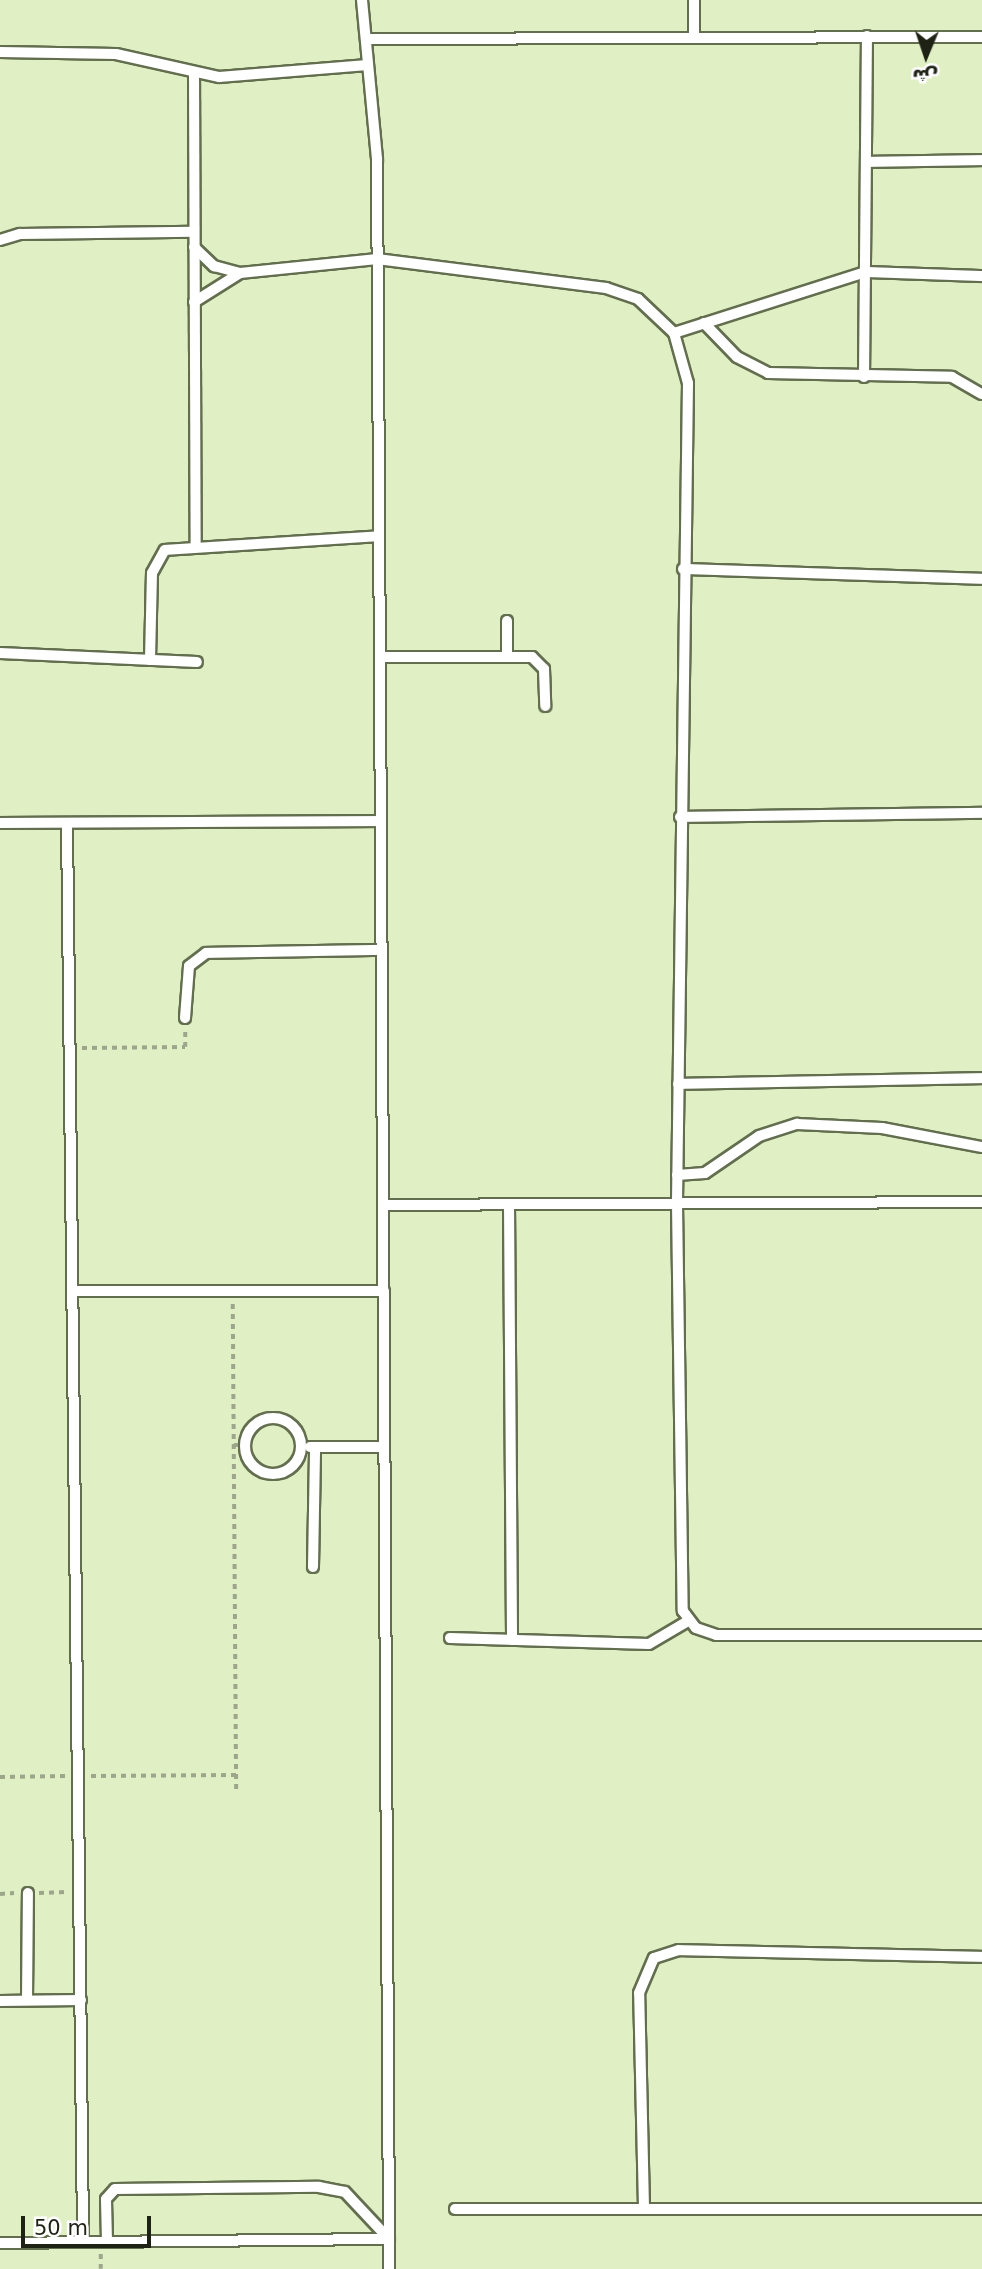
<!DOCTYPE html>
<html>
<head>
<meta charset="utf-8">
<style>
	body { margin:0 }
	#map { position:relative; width:982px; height:2269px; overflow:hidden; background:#eefbd7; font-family:"DejaVu Sans",Vazirmatn,sans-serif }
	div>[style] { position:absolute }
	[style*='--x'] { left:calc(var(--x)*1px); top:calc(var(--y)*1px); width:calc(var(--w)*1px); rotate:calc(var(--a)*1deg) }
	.built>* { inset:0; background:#e0efc4; transform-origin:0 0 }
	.path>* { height:3.5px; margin-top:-1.75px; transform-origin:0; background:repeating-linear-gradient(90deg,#9da68b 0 5px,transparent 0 10px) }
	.roads { filter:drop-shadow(2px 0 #636e4f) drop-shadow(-2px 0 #636e4f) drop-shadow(0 2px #636e4f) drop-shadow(0 -2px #636e4f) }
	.lane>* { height:10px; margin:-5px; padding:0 5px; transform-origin:5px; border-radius:5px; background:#fff }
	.lane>.ring { margin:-5px; padding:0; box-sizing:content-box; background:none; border:10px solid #fff; border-radius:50% }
	span { translate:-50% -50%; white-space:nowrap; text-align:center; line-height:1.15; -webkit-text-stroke:7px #fff; paint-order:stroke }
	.north { position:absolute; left:891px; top:21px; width:70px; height:70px; -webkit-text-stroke:5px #fff; paint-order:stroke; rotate:182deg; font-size:19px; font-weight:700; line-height:28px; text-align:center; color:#1e2215 }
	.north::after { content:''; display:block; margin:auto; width:24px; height:32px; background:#1e2215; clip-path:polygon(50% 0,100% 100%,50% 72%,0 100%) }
	.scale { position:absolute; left:21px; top:2216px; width:130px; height:32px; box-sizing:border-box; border:4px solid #1e2215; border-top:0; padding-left:9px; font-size:21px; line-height:24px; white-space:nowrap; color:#1e2215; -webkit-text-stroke:5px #fff; paint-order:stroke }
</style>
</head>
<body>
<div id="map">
	<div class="built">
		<i style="left:0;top:0;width:982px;height:2269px"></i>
	</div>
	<div class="path">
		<i style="--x:82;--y:1048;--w:103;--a:-0.6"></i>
		<i style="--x:185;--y:1047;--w:19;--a:-90"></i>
		<i style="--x:233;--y:1304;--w:488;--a:89.6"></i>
		<i style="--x:234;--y:1445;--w:10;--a:0"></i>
		<i style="--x:91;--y:1776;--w:145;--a:-0.4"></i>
		<i style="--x:0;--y:1777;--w:66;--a:-0.9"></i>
		<i style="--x:39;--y:1893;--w:28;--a:-2"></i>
		<i style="--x:0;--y:1894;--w:14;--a:-4"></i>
		<i style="--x:101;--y:2254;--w:15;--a:90"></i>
	</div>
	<div class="roads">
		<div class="lane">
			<i style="--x:362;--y:0;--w:160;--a:84.6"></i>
			<i style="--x:377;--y:159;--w:2110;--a:89.67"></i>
			<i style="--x:694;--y:0;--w:37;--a:90"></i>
			<i style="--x:366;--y:39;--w:616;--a:-0.19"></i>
			<i style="--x:0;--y:52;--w:116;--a:1"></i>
			<i style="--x:116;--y:54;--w:106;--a:12.6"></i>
			<i style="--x:219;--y:77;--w:149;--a:-4.6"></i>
			<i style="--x:194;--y:72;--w:473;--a:89.8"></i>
			<i style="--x:866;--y:162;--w:116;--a:-1"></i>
			<i style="--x:0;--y:240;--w:21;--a:-17"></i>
			<i style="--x:20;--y:234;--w:174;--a:-0.7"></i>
			<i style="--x:194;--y:247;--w:28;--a:44"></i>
			<i style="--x:214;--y:266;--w:27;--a:15"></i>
			<i style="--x:240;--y:273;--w:138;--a:-5.8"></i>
			<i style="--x:377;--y:259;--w:231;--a:7.2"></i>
			<i style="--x:606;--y:288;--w:34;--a:19"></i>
			<i style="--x:638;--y:299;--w:50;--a:43.4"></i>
			<i style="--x:674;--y:333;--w:52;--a:74.4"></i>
			<i style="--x:688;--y:383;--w:821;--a:90.77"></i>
			<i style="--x:677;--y:1204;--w:407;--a:89.2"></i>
			<i style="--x:683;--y:1611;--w:21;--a:53"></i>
			<i style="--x:696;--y:1628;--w:21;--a:19"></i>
			<i style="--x:716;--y:1635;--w:266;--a:0"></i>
			<i style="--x:194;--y:302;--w:54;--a:-32.2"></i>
			<i style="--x:704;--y:323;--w:47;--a:45.9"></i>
			<i style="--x:737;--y:357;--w:35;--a:27"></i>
			<i style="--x:768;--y:373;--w:184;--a:1.2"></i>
			<i style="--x:952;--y:377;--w:34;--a:30"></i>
			<i style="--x:674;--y:333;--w:201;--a:-17.7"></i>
			<i style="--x:865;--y:272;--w:117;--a:2"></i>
			<i style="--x:864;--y:377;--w:341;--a:-89.5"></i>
			<i style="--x:683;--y:569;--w:299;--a:1.9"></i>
			<i style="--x:507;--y:621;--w:36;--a:90"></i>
			<i style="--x:0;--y:653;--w:197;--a:2.6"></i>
			<i style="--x:380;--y:657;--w:152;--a:0"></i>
			<i style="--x:532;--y:657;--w:17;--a:45"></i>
			<i style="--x:544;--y:669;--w:37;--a:88"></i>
			<i style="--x:150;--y:660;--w:87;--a:-88.7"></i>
			<i style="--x:152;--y:573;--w:26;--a:-61"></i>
			<i style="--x:165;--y:550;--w:214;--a:-3.7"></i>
			<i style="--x:680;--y:817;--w:302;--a:-0.8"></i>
			<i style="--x:0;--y:823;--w:381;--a:-0.3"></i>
			<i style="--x:67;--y:823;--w:1419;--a:89.35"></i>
			<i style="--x:185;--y:1018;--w:52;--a:-85.6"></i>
			<i style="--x:189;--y:966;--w:21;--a:-37"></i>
			<i style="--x:206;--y:953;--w:176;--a:-1"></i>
			<i style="--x:678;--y:1084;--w:304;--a:-1.1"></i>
			<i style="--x:677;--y:1175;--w:28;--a:-4"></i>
			<i style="--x:705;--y:1173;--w:65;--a:-34.4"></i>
			<i style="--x:759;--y:1136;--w:40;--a:-18"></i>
			<i style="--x:797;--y:1124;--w:85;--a:2.7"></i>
			<i style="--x:882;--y:1128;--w:102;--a:10.8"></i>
			<i style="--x:509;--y:1204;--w:436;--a:89.6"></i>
			<i style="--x:383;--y:1205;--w:599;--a:-0.29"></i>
			<i style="--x:73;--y:1291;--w:311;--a:0"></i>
			<i class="ring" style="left:245px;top:1418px;width:46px;height:46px"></i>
			<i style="--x:310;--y:1447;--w:74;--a:0"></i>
			<i style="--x:313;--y:1567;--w:120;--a:-89"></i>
			<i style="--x:450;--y:1638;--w:199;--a:1.7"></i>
			<i style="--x:649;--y:1644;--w:45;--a:-30.5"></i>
			<i style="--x:27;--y:2000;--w:107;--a:-89.5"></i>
			<i style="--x:0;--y:2001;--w:81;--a:-0.7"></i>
			<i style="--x:644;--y:2207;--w:214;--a:-91.3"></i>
			<i style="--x:639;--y:1993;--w:38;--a:-67"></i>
			<i style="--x:654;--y:1958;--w:26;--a:-18"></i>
			<i style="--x:679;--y:1950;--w:303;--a:1.3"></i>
			<i style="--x:455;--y:2209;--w:527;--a:0"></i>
			<i style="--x:107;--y:2241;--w:42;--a:-91.4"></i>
			<i style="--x:106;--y:2199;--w:13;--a:-48"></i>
			<i style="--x:115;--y:2189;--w:204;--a:-0.6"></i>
			<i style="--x:319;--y:2187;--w:26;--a:11"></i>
			<i style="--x:345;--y:2192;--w:64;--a:46.9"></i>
			<i style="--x:0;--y:2243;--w:389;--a:-0.6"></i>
		</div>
	</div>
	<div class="north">ش</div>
	<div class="scale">50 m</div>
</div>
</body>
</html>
